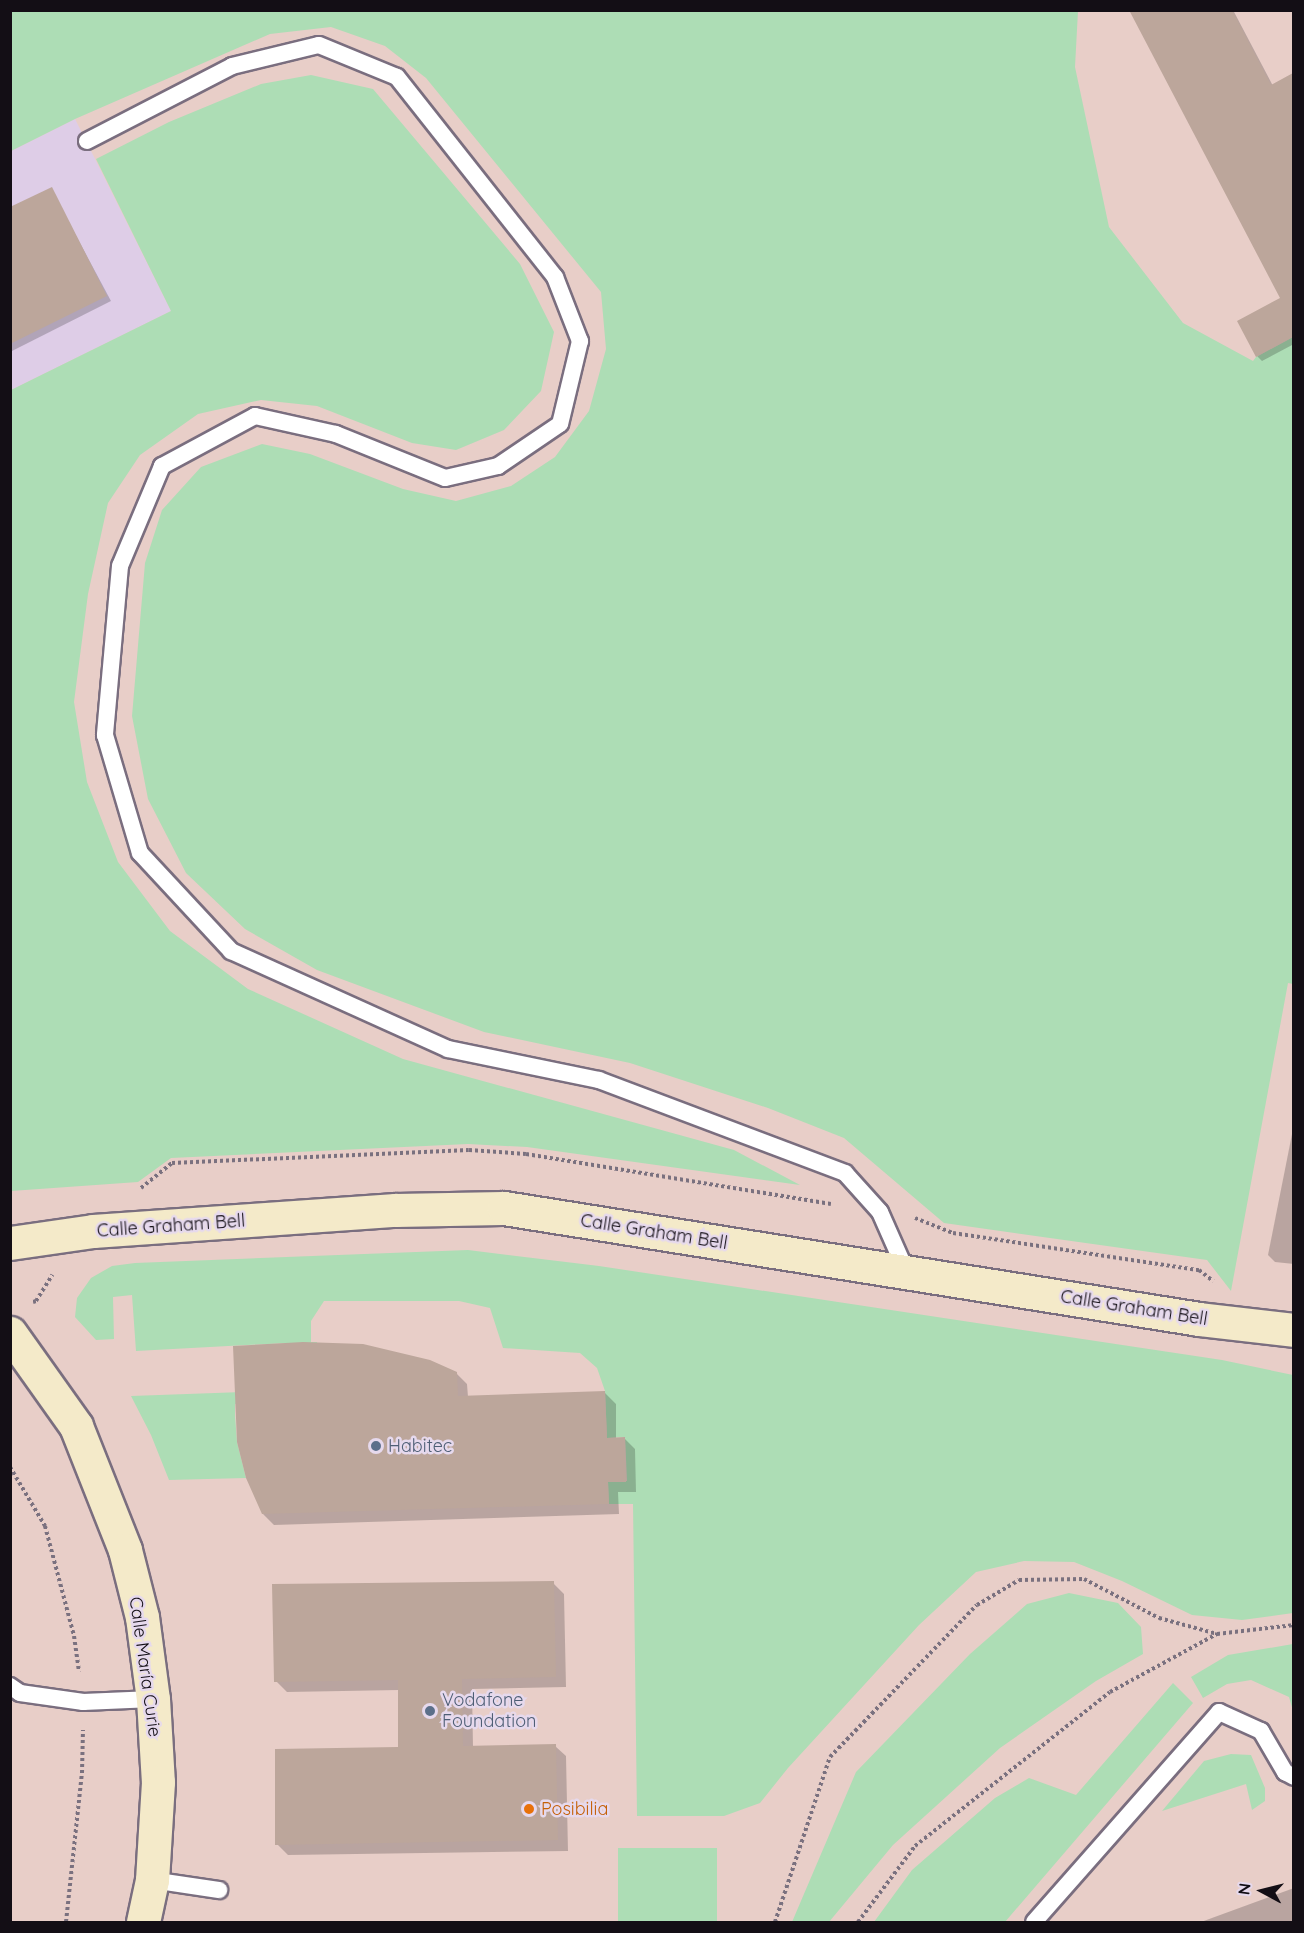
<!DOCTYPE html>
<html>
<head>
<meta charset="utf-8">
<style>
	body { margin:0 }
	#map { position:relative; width:1304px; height:1933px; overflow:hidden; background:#e6d9ed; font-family:Quicksand,sans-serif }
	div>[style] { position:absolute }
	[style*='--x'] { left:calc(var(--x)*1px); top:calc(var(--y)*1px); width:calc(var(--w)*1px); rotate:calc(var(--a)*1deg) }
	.commercial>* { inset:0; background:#e8cec8; transform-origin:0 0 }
	.built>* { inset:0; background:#decde7 }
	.green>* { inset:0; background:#adddb5; transform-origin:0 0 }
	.shadow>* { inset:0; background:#0003 }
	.building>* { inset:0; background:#bca69b }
	.path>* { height:4px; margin-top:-2px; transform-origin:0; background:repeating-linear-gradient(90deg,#7a717f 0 3px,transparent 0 6px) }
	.roads { filter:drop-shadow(2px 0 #7a6e7f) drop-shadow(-2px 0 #7a6e7f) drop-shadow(0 2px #7a6e7f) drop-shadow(0 -2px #7a6e7f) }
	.lane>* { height:16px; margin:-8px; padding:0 8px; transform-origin:8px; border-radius:8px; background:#fff }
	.secondary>* { height:33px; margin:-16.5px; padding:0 16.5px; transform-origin:16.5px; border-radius:16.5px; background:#f4eac9 }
	.dots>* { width:16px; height:16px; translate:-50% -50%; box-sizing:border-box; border:3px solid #e6d9ed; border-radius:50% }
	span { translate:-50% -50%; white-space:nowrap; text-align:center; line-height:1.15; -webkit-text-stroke:5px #e6d9ed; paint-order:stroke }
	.street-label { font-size:18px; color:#130e15 }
	.service-label { font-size:18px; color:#4e5e75 }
	.left { translate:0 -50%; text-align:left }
	.food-label { font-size:18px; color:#c56008 }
	.frame { position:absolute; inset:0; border:12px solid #130e15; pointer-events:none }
	.north { position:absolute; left:1232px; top:1861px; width:60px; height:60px; -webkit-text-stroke:4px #e6d9ed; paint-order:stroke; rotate:277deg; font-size:16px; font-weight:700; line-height:24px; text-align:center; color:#130e15 }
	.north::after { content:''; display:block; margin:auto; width:21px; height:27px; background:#130e15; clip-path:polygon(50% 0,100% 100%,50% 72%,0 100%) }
</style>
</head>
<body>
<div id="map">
	<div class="commercial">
		<i style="left:11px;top:11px;width:1282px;height:1911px"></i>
	</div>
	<div class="built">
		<i style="clip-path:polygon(75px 119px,171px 311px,11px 390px,11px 151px)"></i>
	</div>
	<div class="green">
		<i style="clip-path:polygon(11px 11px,1078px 11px,1075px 67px,1109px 227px,1183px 323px,1253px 361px,1256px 357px,1293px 337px,1293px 984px,1288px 983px,1231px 1291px,1207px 1260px,944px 1223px,844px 1138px,768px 1108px,630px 1063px,484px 1032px,317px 970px,245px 929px,186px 873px,148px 799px,132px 716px,145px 563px,162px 510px,201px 467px,262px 444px,310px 454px,403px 489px,456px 501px,511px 486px,555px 457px,589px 411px,606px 349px,601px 292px,426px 78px,385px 46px,331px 27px,270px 34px,75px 119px,11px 151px)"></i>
		<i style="clip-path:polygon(311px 75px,373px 89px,520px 264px,554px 332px,541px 391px,504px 430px,456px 450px,412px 443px,317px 406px,261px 400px,198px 414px,140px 455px,108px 503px,88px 594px,74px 702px,87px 782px,118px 862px,170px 931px,248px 989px,403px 1059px,734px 1150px,800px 1185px,527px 1147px,468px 1144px,171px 1158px,138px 1182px,11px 1191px,11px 390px,171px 311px,96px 159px,169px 122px,261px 84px)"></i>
		<i style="clip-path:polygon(468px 1250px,599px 1266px,1222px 1360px,1293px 1375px,1293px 1613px,1242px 1620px,1192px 1615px,1122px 1581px,1074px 1562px,1024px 1561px,976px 1572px,919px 1625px,788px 1768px,760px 1803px,724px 1816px,637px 1816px,633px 1504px,609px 1504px,608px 1482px,627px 1481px,625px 1437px,607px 1438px,605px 1391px,597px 1368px,580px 1353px,503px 1348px,490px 1308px,459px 1301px,324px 1301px,311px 1321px,311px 1342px,317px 1342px,317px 1352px,286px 1343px,136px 1351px,132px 1295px,113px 1297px,114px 1339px,96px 1340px,75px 1317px,77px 1298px,91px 1278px,112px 1266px,135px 1263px)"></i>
		<i style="clip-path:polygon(243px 1392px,243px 1404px,235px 1404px,235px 1415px,237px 1442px,246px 1478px,169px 1480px,151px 1435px,131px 1396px)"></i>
		<i style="clip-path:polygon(1069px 1593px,1118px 1603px,1141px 1627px,1143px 1654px,1096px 1681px,1000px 1748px,893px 1845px,829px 1922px,792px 1922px,856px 1772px,970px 1654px,1027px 1604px)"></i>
		<i style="clip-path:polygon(1293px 1644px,1293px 1711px,1289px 1697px,1251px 1680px,1227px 1684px,1203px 1698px,1191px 1677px,1228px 1655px)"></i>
		<i style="clip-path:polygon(1173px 1683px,1193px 1703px,1005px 1922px,874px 1922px,912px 1870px,995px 1798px,1029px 1778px,1076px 1795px)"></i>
		<i style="clip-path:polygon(1231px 1754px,1251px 1755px,1265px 1788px,1265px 1801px,1252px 1810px,1246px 1784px,1162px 1811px,1204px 1761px)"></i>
		<i style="left:717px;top:1848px;width:74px;height:99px;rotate:90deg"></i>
	</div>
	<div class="shadow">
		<i style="clip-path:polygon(1131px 10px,1233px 10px,1273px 86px,1294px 75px,1294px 344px,1262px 361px,1257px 356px,1282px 299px)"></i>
		<i style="clip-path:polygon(51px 189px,111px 301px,10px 352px,10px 209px)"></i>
		<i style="clip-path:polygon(1294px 1124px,1294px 1264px,1275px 1262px,1268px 1255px)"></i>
		<i style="clip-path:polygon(456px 1373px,467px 1384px,468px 1397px,605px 1393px,616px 1404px,616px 1439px,625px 1439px,635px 1449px,636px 1492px,618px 1492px,619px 1514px,274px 1525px,263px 1514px)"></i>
		<i style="clip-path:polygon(553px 1583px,564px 1594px,566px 1687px,472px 1689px,473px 1747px,555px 1746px,566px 1756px,568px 1851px,288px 1855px,277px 1844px,399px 1748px,399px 1690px,287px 1692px,276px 1681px)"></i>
		<i style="clip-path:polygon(1294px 1888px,1294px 1922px,1201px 1922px)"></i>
	</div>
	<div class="building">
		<i style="clip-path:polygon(1129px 10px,1232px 10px,1271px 85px,1293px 73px,1293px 337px,1256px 357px,1237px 321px,1280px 298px)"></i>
		<i style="clip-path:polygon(52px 187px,107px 296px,10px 344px,10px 207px)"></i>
		<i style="clip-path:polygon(303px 1342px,363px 1344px,430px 1360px,457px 1372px,458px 1396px,605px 1391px,607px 1438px,625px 1437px,626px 1482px,608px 1482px,609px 1504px,262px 1514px,246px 1478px,237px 1442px,233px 1346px)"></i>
		<i style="clip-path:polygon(554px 1581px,556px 1677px,462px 1679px,463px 1746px,556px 1744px,558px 1840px,275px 1845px,275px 1749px,398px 1747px,398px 1680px,274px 1682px,272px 1584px)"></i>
	</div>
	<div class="path">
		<i style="--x:141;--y:1188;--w:40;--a:-39"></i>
		<i style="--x:172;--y:1163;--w:297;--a:-2.5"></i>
		<i style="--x:469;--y:1150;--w:57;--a:4"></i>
		<i style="--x:526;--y:1154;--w:309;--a:9.3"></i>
		<i style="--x:915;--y:1218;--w:41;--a:21.5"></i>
		<i style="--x:953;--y:1233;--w:249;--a:8.6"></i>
		<i style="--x:1199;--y:1270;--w:18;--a:38"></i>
		<i style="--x:33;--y:1302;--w:3;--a:-18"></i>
		<i style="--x:36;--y:1301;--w:31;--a:-58"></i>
		<i style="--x:10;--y:1467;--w:69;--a:59.3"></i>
		<i style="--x:45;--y:1526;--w:114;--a:75.2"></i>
		<i style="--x:74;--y:1636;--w:36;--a:82"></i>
		<i style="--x:66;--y:1922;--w:150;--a:-83.9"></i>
		<i style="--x:82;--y:1773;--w:43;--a:-88.7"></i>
		<i style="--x:775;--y:1922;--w:174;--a:-71.6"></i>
		<i style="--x:830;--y:1757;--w:211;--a:-46"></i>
		<i style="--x:977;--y:1605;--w:49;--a:-30.8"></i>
		<i style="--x:1019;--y:1580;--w:65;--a:-0.9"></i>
		<i style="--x:1084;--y:1579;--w:85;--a:27.5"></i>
		<i style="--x:1159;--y:1618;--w:60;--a:15.4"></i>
		<i style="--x:858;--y:1922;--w:95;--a:-53.1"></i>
		<i style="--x:915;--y:1846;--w:248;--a:-38.3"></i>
		<i style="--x:1110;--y:1692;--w:122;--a:-28.5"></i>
		<i style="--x:1217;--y:1634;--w:78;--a:-6.7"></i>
	</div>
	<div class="roads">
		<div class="lane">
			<i style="--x:87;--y:141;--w:163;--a:-27.3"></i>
			<i style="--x:232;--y:66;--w:89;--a:-13.6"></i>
			<i style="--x:319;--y:45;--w:84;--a:22.3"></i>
			<i style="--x:397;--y:77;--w:255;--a:51.7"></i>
			<i style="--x:555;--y:277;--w:69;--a:68.7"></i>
			<i style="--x:580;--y:341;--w:85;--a:103.5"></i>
			<i style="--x:560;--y:424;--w:75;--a:145.9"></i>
			<i style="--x:498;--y:466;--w:54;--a:167.2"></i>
			<i style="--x:445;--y:478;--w:118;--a:-158"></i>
			<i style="--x:336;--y:434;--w:83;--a:-167.5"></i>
			<i style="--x:255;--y:416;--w:106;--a:151.7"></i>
			<i style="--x:162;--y:466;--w:108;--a:112.8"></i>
			<i style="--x:120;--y:566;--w:170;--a:95.1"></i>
			<i style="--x:105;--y:735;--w:123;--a:73.5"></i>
			<i style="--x:140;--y:853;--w:134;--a:47.1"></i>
			<i style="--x:231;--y:951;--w:238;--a:24.3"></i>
			<i style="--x:448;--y:1049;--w:154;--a:11.6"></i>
			<i style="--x:599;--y:1080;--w:263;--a:20.7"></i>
			<i style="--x:845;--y:1173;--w:52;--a:48.1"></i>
			<i style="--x:880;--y:1212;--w:64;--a:66.2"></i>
			<i style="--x:10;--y:1686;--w:12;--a:35"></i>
			<i style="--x:20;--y:1693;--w:64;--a:8.1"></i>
			<i style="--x:83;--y:1702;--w:70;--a:-2.5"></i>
			<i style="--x:152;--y:1880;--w:68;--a:8.5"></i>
			<i style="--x:1034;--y:1922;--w:280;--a:-48.6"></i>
			<i style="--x:1219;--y:1712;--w:46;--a:24.3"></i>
			<i style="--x:1261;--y:1731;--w:48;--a:59.7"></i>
			<i style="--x:1285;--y:1772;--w:10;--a:29"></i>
		</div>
		<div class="secondary">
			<i style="--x:10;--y:1243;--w:84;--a:-8.2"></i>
			<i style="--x:93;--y:1231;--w:303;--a:-4"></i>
			<i style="--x:395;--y:1210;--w:109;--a:-1.1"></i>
			<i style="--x:504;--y:1208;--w:704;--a:9.07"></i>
			<i style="--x:1199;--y:1319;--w:96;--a:6.6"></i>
			<i style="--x:10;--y:1333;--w:114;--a:54.6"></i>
			<i style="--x:76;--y:1426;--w:133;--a:68.4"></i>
			<i style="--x:125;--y:1550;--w:69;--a:75.8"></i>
			<i style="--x:142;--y:1617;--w:83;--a:82.4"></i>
			<i style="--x:153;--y:1699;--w:83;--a:86.6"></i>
			<i style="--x:158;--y:1782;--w:98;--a:93.5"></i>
			<i style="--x:152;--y:1880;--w:43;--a:102.1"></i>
		</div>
	</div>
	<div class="dots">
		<i style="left:376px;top:1446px;background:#5c6f8a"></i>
		<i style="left:430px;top:1711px;background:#5c6f8a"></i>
		<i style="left:529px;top:1809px;background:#e8710a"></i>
	</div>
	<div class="street-label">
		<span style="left:171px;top:1226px;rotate:-4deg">Calle Graham Bell</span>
		<span style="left:654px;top:1232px;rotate:9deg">Calle Graham Bell</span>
		<span style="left:1134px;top:1308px;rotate:9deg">Calle Graham Bell</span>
		<span style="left:145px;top:1667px;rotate:82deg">Calle María Curie</span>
	</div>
	<div class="service-label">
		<span class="left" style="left:388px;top:1446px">Habitec</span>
		<span class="left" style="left:442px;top:1711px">Vodafone<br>Foundation</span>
	</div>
	<div class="food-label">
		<span class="left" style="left:541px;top:1809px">Posibilia</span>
	</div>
	<div class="frame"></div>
	<div class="north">N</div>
</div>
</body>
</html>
